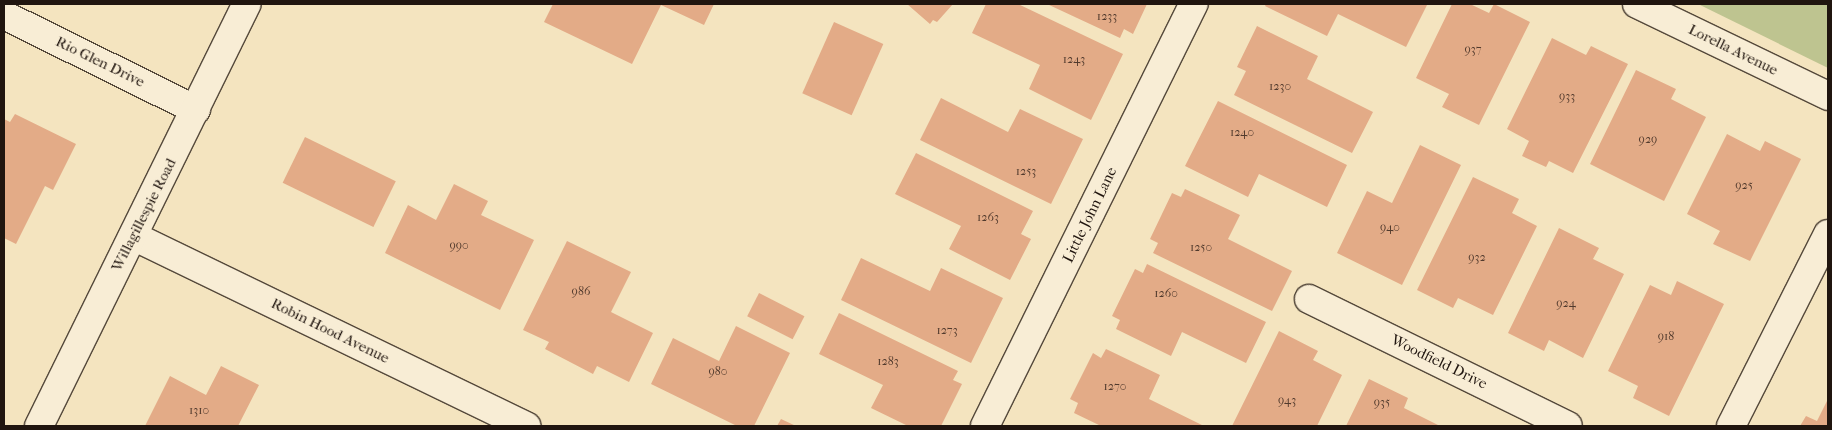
<!DOCTYPE html>
<html>
<head>
<meta charset="utf-8">
<style>
	body { margin:0 }
	#map { position:relative; width:1832px; height:430px; overflow:hidden; background:#f4e4bf; font-family:"IM FELL French Canon",serif }
	div>[style] { position:absolute }
	[style*='--x'] { left:calc(var(--x)*1px); top:calc(var(--y)*1px); width:calc(var(--w)*1px); rotate:calc(var(--a)*1deg) }
	.green>* { inset:0; background:#bec490 }
	.building>* { inset:0; background:#e3ab87; transform-origin:0 0 }
	.roads { filter:drop-shadow(1px 0 #55493b) drop-shadow(-1px 0 #55493b) drop-shadow(0 1px #55493b) drop-shadow(0 -1px #55493b) }
	.street>* { height:28px; margin:-14px; padding:0 14px; transform-origin:14px; border-radius:14px; background:#f8edd5 }
	.secondary>* { height:28px; margin:-14px; padding:0 14px; transform-origin:14px; border-radius:14px; background:#f8edd5 }
	span { translate:-50% -50%; white-space:nowrap; text-align:center; line-height:1.15; -webkit-text-stroke:4px #f8edd5; paint-order:stroke }
	.number-label { font-size:12px; color:#513a2d }
	.number-label span { -webkit-text-stroke-width:0 }
	.street-label { font-size:15px; color:#20150f }
	.frame { position:absolute; inset:0; border:5px solid #20150f; pointer-events:none }
</style>
</head>
<body>
<div id="map">
	<div class="green">
		<i style="clip-path:polygon(1698px 4px,1828px 4px,1828px 68px)"></i>
	</div>
	<div class="building">
		<i style="clip-path:polygon(553px 4px,714px 4px,704px 25px,661px 5px,632px 64px,544px 22px)"></i>
		<i style="clip-path:polygon(907px 4px,953px 4px,937px 22px,933px 20px,930px 24px)"></i>
		<i style="clip-path:polygon(986px 4px,1018px 4px,1123px 54px,1091px 120px,1029px 89px,1040px 65px,972px 33px)"></i>
		<i style="clip-path:polygon(1047px 4px,1147px 4px,1133px 34px,1124px 29px,1120px 38px)"></i>
		<i style="clip-path:polygon(1266px 4px,1424px 4px,1427px 5px,1406px 47px,1338px 14px,1327px 36px,1265px 6px)"></i>
		<i style="clip-path:polygon(1452px 4px,1470px 4px,1489px 13px,1494px 4px,1530px 22px,1479px 125px,1442px 107px,1449px 94px,1416px 78px)"></i>
		<i style="left:834px;top:22px;width:54px;height:78px;rotate:24deg"></i>
		<i style="clip-path:polygon(1257px 26px,1318px 56px,1307px 79px,1373px 112px,1352px 153px,1234px 95px,1246px 71px,1237px 67px)"></i>
		<i style="clip-path:polygon(1552px 38px,1586px 55px,1591px 46px,1628px 64px,1573px 173px,1549px 161px,1546px 167px,1522px 156px,1529px 141px,1507px 129px)"></i>
		<i style="clip-path:polygon(1636px 70px,1676px 89px,1671px 99px,1706px 117px,1664px 201px,1590px 164px)"></i>
		<i style="clip-path:polygon(941px 98px,1008px 132px,1020px 109px,1083px 139px,1051px 204px,920px 140px)"></i>
		<i style="clip-path:polygon(1218px 101px,1347px 165px,1327px 207px,1259px 174px,1248px 197px,1185px 166px)"></i>
		<i style="clip-path:polygon(15px 114px,76px 144px,53px 190px,45px 186px,16px 244px,4px 238px,4px 119px,10px 122px)"></i>
		<i style="clip-path:polygon(1727px 134px,1760px 151px,1765px 141px,1801px 159px,1750px 261px,1713px 244px,1720px 231px,1687px 214px)"></i>
		<i style="left:305px;top:137px;width:101px;height:51px;rotate:26deg"></i>
		<i style="clip-path:polygon(1420px 145px,1461px 165px,1402px 285px,1337px 253px,1367px 191px,1392px 203px)"></i>
		<i style="clip-path:polygon(916px 153px,1033px 211px,1021px 234px,1031px 239px,1010px 280px,949px 249px,961px 226px,895px 194px)"></i>
		<i style="clip-path:polygon(1473px 177px,1519px 199px,1512px 213px,1537px 226px,1493px 315px,1458px 298px,1453px 308px,1417px 290px)"></i>
		<i style="clip-path:polygon(454px 184px,488px 201px,481px 215px,534px 240px,500px 310px,385px 253px,408px 205px,436px 220px)"></i>
		<i style="clip-path:polygon(1185px 189px,1240px 215px,1228px 239px,1292px 271px,1272px 311px,1153px 253px,1158px 243px,1150px 239px,1172px 193px,1181px 197px)"></i>
		<i style="clip-path:polygon(1559px 228px,1599px 248px,1593px 259px,1624px 274px,1583px 358px,1549px 340px,1544px 351px,1508px 333px)"></i>
		<i style="clip-path:polygon(567px 241px,631px 272px,611px 312px,653px 333px,629px 382px,597px 366px,593px 374px,545px 349px,549px 342px,523px 330px)"></i>
		<i style="clip-path:polygon(861px 258px,930px 291px,941px 268px,1003px 298px,971px 363px,841px 300px)"></i>
		<i style="clip-path:polygon(1147px 264px,1266px 322px,1246px 363px,1182px 332px,1171px 356px,1116px 329px,1120px 320px,1112px 316px,1135px 269px,1143px 273px)"></i>
		<i style="clip-path:polygon(1677px 281px,1724px 304px,1669px 416px,1633px 398px,1638px 386px,1608px 371px,1650px 285px,1671px 295px)"></i>
		<i style="left:759px;top:293px;width:51px;height:26px;rotate:27deg"></i>
		<i style="clip-path:polygon(839px 313px,958px 371px,953px 380px,962px 384px,941px 426px,908px 426px,871px 408px,883px 385px,819px 354px)"></i>
		<i style="clip-path:polygon(736px 326px,790px 353px,754px 426px,737px 426px,651px 384px,673px 338px,719px 361px)"></i>
		<i style="clip-path:polygon(1279px 331px,1318px 351px,1313px 360px,1342px 375px,1317px 426px,1232px 426px)"></i>
		<i style="clip-path:polygon(1106px 349px,1160px 375px,1149px 399px,1204px 426px,1101px 426px,1074px 413px,1078px 403px,1070px 399px,1093px 353px,1101px 358px)"></i>
		<i style="clip-path:polygon(221px 366px,259px 385px,238px 426px,145px 426px,170px 376px,206px 395px)"></i>
		<i style="clip-path:polygon(1369px 379px,1408px 398px,1404px 408px,1440px 426px,1346px 426px)"></i>
		<i style="clip-path:polygon(1828px 399px,1828px 426px,1800px 426px,1806px 416px,1817px 421px)"></i>
		<i style="clip-path:polygon(781px 419px,796px 426px,777px 426px)"></i>
	</div>
	<div class="roads">
		<div class="street">
			<i style="--x:1637;--y:4;--w:212;--a:25.7"></i>
			<i style="--x:4;--y:15;--w:214;--a:26.3"></i>
			<i style="--x:133;--y:236;--w:437;--a:25.8"></i>
			<i style="--x:1309;--y:299;--w:288;--a:26.1"></i>
			<i style="--x:985;--y:426;--w:471;--a:-63.7"></i>
			<i style="--x:1731;--y:426;--w:215;--a:-63.2"></i>
		</div>
		<div class="secondary">
			<i style="--x:39;--y:426;--w:470;--a:-63.8"></i>
		</div>
	</div>
	<div class="number-label">
		<span style="left:1107px;top:17px">1233</span>
		<span style="left:1473px;top:50px">937</span>
		<span style="left:1074px;top:60px">1243</span>
		<span style="left:1280px;top:87px">1230</span>
		<span style="left:1567px;top:97px">933</span>
		<span style="left:1242px;top:133px">1240</span>
		<span style="left:1648px;top:140px">929</span>
		<span style="left:1026px;top:172px">1253</span>
		<span style="left:1744px;top:186px">925</span>
		<span style="left:988px;top:218px">1263</span>
		<span style="left:1390px;top:228px">940</span>
		<span style="left:459px;top:246px">990</span>
		<span style="left:1201px;top:248px">1250</span>
		<span style="left:1477px;top:258px">932</span>
		<span style="left:581px;top:292px">986</span>
		<span style="left:1166px;top:294px">1260</span>
		<span style="left:1566px;top:304px">924</span>
		<span style="left:947px;top:331px">1273</span>
		<span style="left:1666px;top:337px">918</span>
		<span style="left:888px;top:362px">1283</span>
		<span style="left:718px;top:372px">980</span>
		<span style="left:1115px;top:387px">1270</span>
		<span style="left:1287px;top:401px">943</span>
		<span style="left:1382px;top:403px">935</span>
		<span style="left:199px;top:411px">1310</span>
	</div>
	<div class="street-label">
		<span style="left:1733px;top:50px;rotate:26deg">Lorella Avenue</span>
		<span style="left:100px;top:62px;rotate:26deg">Rio Glen Drive</span>
		<span style="left:144px;top:215px;rotate:-63deg">Willagillespie Road</span>
		<span style="left:1090px;top:215px;rotate:-64deg">Little John Lane</span>
		<span style="left:330px;top:331px;rotate:26deg">Robin Hood Avenue</span>
		<span style="left:1439px;top:362px;rotate:26deg">Woodfield Drive</span>
	</div>
	<div class="frame"></div>
</div>
</body>
</html>
